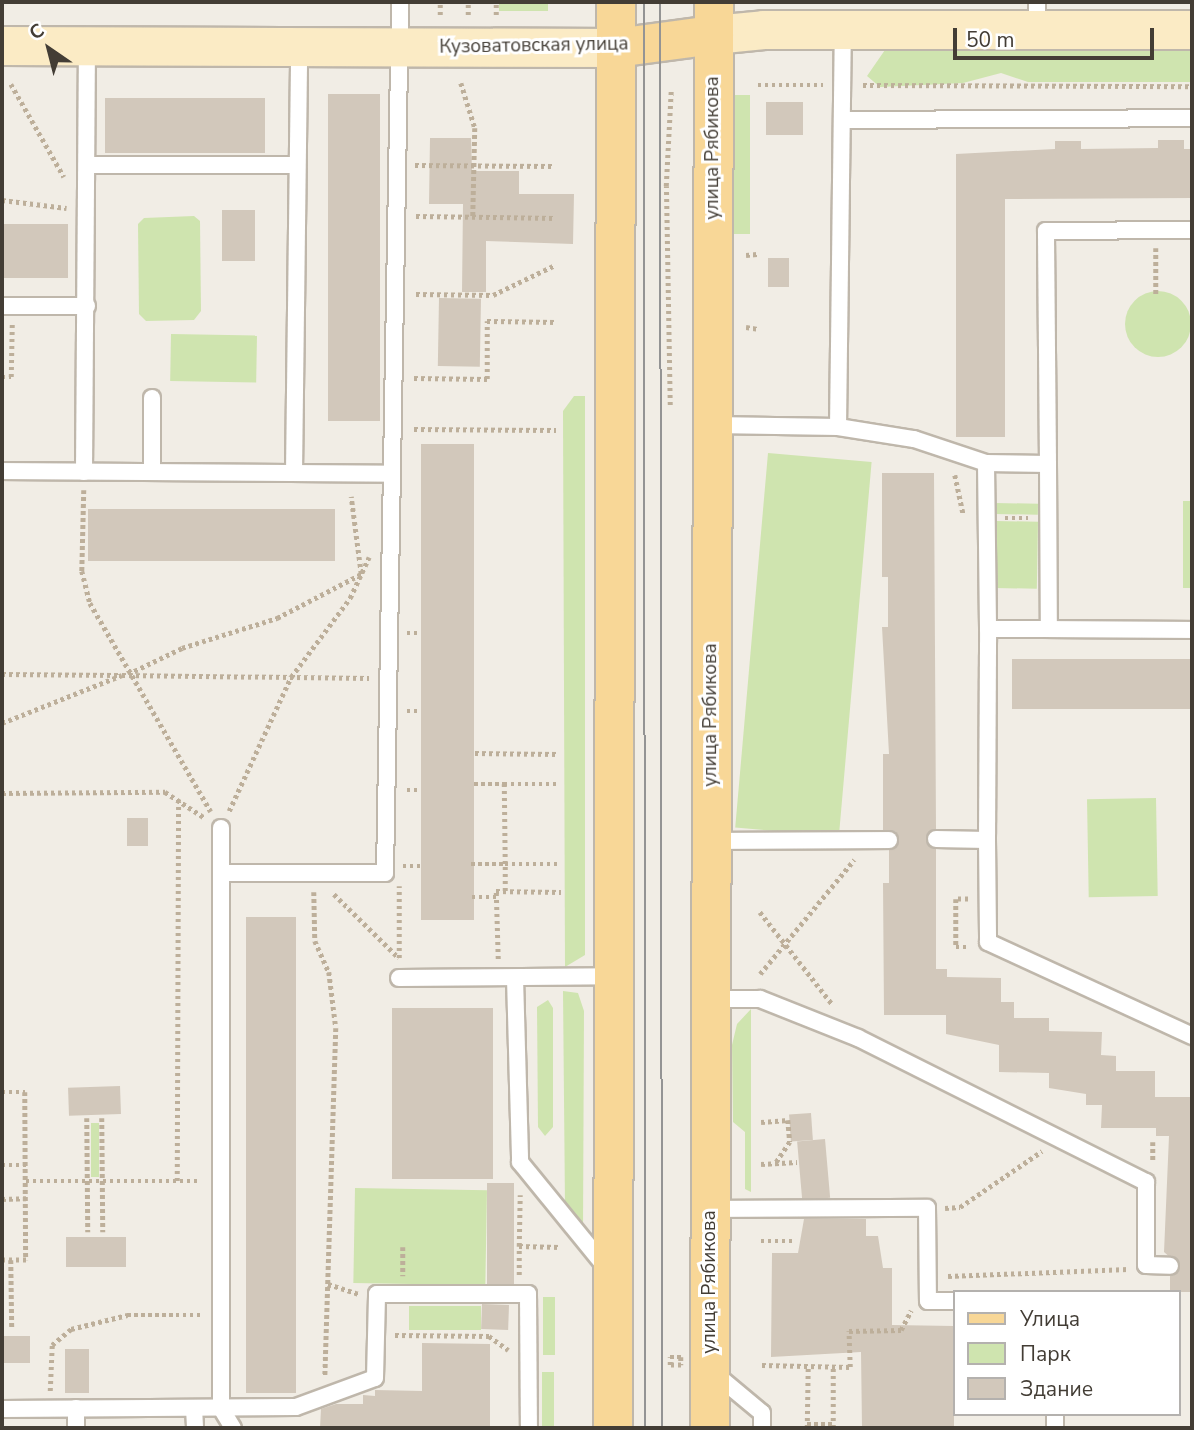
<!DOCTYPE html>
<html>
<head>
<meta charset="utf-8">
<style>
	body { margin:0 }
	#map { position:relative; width:1194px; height:1430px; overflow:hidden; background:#f1ede5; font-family:"Nunito Sans",sans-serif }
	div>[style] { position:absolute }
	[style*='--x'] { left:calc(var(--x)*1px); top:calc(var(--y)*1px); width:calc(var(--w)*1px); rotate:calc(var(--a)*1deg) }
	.green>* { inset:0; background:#cfe4af; transform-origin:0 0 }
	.round { border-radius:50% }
	.building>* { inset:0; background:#d2c8bb; transform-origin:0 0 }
	.path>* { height:4.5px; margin-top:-2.25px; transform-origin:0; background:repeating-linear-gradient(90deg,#bdaf9a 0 3.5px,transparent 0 7px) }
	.roads { filter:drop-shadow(2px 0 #bfb7ab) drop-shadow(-2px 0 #bfb7ab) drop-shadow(0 2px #bfb7ab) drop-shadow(0 -2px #bfb7ab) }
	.lane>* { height:16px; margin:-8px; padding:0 8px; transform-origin:8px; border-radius:8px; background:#fff }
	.secondary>* { height:38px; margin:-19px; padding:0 19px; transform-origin:19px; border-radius:19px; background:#fbebc5 }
	.primary>* { height:38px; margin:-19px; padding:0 19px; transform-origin:19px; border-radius:19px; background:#f8d797 }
	.tram>* { height:2px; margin:-1px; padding:0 1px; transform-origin:1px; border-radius:1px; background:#949494 }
	span { translate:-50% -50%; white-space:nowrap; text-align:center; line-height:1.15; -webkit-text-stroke:6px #fff; paint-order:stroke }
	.street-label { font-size:19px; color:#433d35 }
	.frame { position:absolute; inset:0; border:4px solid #433d35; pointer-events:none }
	.legend { position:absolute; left:953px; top:1290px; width:228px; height:126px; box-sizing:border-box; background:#fff; border:2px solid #b4b1ae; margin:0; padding:9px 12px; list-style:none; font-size:21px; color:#433d35 }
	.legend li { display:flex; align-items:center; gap:14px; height:35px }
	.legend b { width:35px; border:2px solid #b4b1ae }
	.north { position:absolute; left:14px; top:14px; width:70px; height:70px; -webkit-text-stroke:5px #fff; paint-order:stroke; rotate:325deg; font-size:19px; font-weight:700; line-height:28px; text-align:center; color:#433d35 }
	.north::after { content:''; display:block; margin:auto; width:24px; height:32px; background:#433d35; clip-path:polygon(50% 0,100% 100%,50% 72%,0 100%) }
	.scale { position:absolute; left:953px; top:28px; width:201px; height:32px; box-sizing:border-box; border:4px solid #433d35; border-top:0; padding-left:9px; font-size:21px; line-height:24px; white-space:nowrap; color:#433d35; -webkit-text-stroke:5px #fff; paint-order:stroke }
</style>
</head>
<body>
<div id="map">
	<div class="green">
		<i style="left:499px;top:2px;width:49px;height:9px"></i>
		<i style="clip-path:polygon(1192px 44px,1192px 82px,1028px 82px,1001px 73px,963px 83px,880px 87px,867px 76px,887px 47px)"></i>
		<i style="left:731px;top:95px;width:19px;height:139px"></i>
		<i style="clip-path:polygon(194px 216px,200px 221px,201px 311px,194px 320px,146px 321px,139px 314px,138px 224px,144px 218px)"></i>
		<i class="round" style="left:1125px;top:291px;width:66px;height:66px"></i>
		<i style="left:171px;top:334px;width:86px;height:47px;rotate:1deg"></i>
		<i style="clip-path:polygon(574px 396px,585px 396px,585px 955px,565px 967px,563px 411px)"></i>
		<i style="left:768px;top:453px;width:104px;height:376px;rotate:5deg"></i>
		<i style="left:1183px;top:501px;width:9px;height:87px"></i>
		<i style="left:995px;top:503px;width:43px;height:11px;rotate:1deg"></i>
		<i style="left:996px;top:521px;width:42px;height:67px;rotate:1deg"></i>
		<i style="left:1156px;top:798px;width:98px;height:69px;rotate:89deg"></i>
		<i style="clip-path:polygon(563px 991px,578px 993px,584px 1011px,583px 1230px,565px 1206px)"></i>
		<i style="clip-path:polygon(548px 1000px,553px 1008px,553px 1127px,545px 1136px,538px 1127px,537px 1007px)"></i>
		<i style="clip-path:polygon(751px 1009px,751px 1192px,745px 1189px,745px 1132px,733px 1122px,732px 1045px,737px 1024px)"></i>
		<i style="left:91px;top:1123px;width:8px;height:54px"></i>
		<i style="left:355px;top:1188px;width:132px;height:95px;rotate:1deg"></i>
		<i style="left:543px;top:1297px;width:12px;height:58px"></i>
		<i style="left:409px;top:1306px;width:72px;height:24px"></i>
		<i style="left:542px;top:1372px;width:12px;height:56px"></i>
	</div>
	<div class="building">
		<i style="left:328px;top:94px;width:52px;height:327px"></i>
		<i style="left:265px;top:98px;width:55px;height:160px;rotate:90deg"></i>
		<i style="left:766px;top:102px;width:37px;height:33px"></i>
		<i style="clip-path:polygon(430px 138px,471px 138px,472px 171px,519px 171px,519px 194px,574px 194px,573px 244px,486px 241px,486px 292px,462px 292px,463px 204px,429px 204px)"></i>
		<i style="clip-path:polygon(1158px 140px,1184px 140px,1184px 149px,1192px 149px,1192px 198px,1005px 199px,1005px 437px,956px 437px,956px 154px,1055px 149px,1055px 141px,1081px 141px,1081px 149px,1158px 148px)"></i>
		<i style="left:222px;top:210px;width:33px;height:51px"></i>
		<i style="left:2px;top:224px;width:66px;height:54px"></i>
		<i style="left:768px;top:258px;width:21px;height:29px"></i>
		<i style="left:439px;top:298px;width:42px;height:68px;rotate:1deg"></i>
		<i style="left:421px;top:444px;width:53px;height:476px"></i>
		<i style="clip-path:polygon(882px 473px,934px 473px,936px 829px,926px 839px,936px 849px,936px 969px,947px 969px,947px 977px,1001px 978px,1001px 1002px,1014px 1002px,1014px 1018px,1049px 1018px,1049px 1031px,1102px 1032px,1101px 1055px,1116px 1056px,1116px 1071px,1155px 1071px,1155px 1097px,1192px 1097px,1192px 1292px,1170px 1292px,1170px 1276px,1180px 1266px,1164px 1252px,1169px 1136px,1156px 1136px,1156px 1128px,1101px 1128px,1102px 1105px,1086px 1105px,1086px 1094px,1049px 1088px,1049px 1073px,999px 1072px,999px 1045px,946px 1034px,946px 1015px,884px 1015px,883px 883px,889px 883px,889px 850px,899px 839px,895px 831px,883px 830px,883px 754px,889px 754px,882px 627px,888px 627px,888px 577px,882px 577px)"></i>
		<i style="left:88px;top:509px;width:247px;height:52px"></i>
		<i style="left:1192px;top:659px;width:50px;height:180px;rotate:90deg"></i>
		<i style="left:127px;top:818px;width:21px;height:28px"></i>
		<i style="left:246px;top:917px;width:50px;height:476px"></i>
		<i style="left:392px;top:1008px;width:101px;height:171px"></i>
		<i style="left:120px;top:1086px;width:28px;height:52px;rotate:88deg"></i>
		<i style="left:811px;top:1113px;width:27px;height:22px;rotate:86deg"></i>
		<i style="left:825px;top:1139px;width:59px;height:28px;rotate:85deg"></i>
		<i style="left:487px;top:1183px;width:27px;height:101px"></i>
		<i style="clip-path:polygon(804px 1219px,866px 1219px,866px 1236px,878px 1236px,883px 1268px,892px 1268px,892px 1325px,954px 1326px,954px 1428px,862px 1428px,861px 1352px,771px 1357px,772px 1253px,798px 1253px)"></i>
		<i style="left:66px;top:1237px;width:60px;height:30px"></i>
		<i style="left:509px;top:1305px;width:25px;height:27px;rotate:92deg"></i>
		<i style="left:2px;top:1336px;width:28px;height:27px"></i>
		<i style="clip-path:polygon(422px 1343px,490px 1344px,490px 1428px,320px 1428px,321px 1409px,336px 1404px,363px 1404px,363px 1395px,375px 1396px,375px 1390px,422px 1391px)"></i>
		<i style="left:65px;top:1349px;width:24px;height:44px"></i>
	</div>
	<div class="path">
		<i style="--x:440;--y:15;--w:13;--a:-90"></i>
		<i style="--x:468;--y:15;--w:13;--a:-90"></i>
		<i style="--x:496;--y:15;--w:13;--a:-90"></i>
		<i style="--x:461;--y:83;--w:47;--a:72.7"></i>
		<i style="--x:475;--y:128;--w:89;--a:91.3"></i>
		<i style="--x:11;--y:84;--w:107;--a:60.3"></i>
		<i style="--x:758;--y:85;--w:65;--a:0"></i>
		<i style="--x:863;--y:85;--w:329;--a:0.2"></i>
		<i style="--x:415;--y:165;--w:140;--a:0.4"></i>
		<i style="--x:2;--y:200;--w:65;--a:7"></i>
		<i style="--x:416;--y:216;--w:139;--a:0.8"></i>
		<i style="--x:1156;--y:248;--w:48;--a:90"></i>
		<i style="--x:746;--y:255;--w:11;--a:-5"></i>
		<i style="--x:416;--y:294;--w:77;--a:0.7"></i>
		<i style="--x:493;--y:295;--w:69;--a:-25.8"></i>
		<i style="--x:746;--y:327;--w:12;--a:9"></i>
		<i style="--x:2;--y:377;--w:9;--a:0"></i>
		<i style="--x:11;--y:377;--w:53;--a:-88.9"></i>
		<i style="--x:414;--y:378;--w:73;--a:0.8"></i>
		<i style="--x:487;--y:379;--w:58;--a:-90"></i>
		<i style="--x:487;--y:321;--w:69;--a:0.8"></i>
		<i style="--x:670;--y:405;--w:219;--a:-91"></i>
		<i style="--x:666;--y:186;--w:95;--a:-87"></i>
		<i style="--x:414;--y:429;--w:142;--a:0.4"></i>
		<i style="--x:955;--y:475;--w:40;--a:78"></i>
		<i style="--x:84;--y:490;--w:81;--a:91.4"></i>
		<i style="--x:82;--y:571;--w:33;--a:76"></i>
		<i style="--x:90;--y:603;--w:241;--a:59.9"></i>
		<i style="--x:1005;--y:518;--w:23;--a:0"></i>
		<i style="--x:407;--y:633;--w:14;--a:0"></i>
		<i style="--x:2;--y:674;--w:116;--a:0.5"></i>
		<i style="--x:128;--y:674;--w:60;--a:-25.7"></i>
		<i style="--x:182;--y:648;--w:100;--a:-17.5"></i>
		<i style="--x:277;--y:618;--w:95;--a:-27.6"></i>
		<i style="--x:361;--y:574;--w:78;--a:-97.4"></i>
		<i style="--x:407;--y:711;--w:13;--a:0"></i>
		<i style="--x:2;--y:723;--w:129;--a:-21.8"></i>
		<i style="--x:122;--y:675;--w:247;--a:0.7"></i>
		<i style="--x:475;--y:753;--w:84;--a:0.7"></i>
		<i style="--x:474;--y:784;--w:30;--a:0"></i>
		<i style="--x:407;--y:790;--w:13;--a:0"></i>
		<i style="--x:2;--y:793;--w:163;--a:-0.4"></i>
		<i style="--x:165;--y:792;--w:48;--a:33"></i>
		<i style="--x:229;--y:811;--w:148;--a:-65.2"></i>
		<i style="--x:291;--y:677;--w:99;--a:-53.2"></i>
		<i style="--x:350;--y:598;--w:45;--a:-65.1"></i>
		<i style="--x:471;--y:864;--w:34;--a:0"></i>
		<i style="--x:505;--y:864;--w:80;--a:-90.7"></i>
		<i style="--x:504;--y:784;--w:56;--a:0"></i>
		<i style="--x:403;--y:866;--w:17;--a:0"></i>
		<i style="--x:505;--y:891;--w:27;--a:-90"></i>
		<i style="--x:505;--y:864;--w:56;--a:0"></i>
		<i style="--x:314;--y:892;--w:49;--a:88.8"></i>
		<i style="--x:315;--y:941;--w:34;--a:66"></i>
		<i style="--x:329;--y:972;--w:56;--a:82.9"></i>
		<i style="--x:336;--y:1028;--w:348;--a:91.8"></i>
		<i style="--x:334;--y:894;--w:91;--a:44.6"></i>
		<i style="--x:472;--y:897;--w:24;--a:0"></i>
		<i style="--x:968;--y:899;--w:12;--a:180"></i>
		<i style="--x:956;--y:899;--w:48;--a:90"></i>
		<i style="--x:956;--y:947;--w:12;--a:0"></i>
		<i style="--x:760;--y:912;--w:118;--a:51.9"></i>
		<i style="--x:399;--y:958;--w:72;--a:-90"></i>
		<i style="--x:498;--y:959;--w:68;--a:-91.7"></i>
		<i style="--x:496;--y:891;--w:65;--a:0.9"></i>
		<i style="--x:760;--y:974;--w:148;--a:-50.5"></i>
		<i style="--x:2;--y:1092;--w:23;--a:0"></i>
		<i style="--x:25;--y:1092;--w:168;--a:89.7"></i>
		<i style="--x:26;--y:1260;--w:24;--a:180"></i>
		<i style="--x:87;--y:1118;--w:114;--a:89.5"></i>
		<i style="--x:102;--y:1118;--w:114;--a:89.5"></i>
		<i style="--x:761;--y:1122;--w:27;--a:-4"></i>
		<i style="--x:788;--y:1120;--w:22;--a:85"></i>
		<i style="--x:790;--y:1142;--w:25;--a:124"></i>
		<i style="--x:1153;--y:1142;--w:20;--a:90"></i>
		<i style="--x:761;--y:1164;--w:36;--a:-3"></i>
		<i style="--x:2;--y:1165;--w:24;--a:0"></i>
		<i style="--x:26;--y:1181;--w:175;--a:0"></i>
		<i style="--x:177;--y:1181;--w:380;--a:-89.8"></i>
		<i style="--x:2;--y:1199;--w:24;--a:-2"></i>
		<i style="--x:945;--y:1208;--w:15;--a:-4"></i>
		<i style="--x:960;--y:1207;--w:99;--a:-34.3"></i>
		<i style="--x:761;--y:1241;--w:34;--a:0"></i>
		<i style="--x:519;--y:1246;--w:51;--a:-88.9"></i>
		<i style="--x:403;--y:1247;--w:29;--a:90"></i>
		<i style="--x:11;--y:1260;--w:68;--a:89.2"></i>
		<i style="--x:519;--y:1275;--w:29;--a:-90"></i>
		<i style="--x:519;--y:1246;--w:41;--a:1.4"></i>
		<i style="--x:948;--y:1276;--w:180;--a:-2.2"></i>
		<i style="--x:328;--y:1284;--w:32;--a:18"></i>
		<i style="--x:395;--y:1335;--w:94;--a:0.6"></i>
		<i style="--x:489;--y:1336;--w:24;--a:36"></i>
		<i style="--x:670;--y:1357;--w:11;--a:0"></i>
		<i style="--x:681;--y:1357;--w:8;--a:90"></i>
		<i style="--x:681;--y:1365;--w:11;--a:180"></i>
		<i style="--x:670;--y:1365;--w:8;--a:-90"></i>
		<i style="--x:762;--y:1365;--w:88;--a:1.3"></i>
		<i style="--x:850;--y:1367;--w:36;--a:-92"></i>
		<i style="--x:849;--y:1331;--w:52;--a:-1.1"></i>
		<i style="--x:901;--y:1330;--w:22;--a:-63"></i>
		<i style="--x:50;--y:1391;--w:46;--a:-87.5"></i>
		<i style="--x:52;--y:1345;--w:25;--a:-40"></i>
		<i style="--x:71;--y:1329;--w:58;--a:-14"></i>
		<i style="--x:127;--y:1315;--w:76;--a:0"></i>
		<i style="--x:807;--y:1424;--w:26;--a:0"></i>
		<i style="--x:807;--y:1428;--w:62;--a:-89.1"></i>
		<i style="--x:833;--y:1428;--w:61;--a:-90"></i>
	</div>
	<div class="roads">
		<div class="lane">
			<i style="--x:1037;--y:30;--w:28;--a:-90"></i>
			<i style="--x:842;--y:120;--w:350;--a:-0.3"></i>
			<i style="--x:88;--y:165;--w:209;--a:0"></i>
			<i style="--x:2;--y:306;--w:85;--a:0"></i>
			<i style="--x:152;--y:398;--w:74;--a:90"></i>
			<i style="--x:713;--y:425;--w:125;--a:0.9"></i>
			<i style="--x:838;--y:427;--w:77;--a:9"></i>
			<i style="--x:914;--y:439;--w:76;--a:18.4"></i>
			<i style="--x:986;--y:463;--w:62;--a:0.9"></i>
			<i style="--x:1048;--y:464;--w:165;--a:89.7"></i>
			<i style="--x:1049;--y:629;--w:143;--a:0.4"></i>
			<i style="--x:838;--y:427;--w:397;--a:-89.3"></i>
			<i style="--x:986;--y:463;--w:166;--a:89.3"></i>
			<i style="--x:1048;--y:464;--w:233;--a:-90.5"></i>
			<i style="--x:1046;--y:231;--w:146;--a:-0.4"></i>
			<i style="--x:2;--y:471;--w:389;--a:0.4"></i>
			<i style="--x:84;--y:472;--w:426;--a:-89.6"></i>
			<i style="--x:294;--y:473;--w:426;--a:-89.3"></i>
			<i style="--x:936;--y:839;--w:51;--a:1.1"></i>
			<i style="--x:987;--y:840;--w:102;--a:89.4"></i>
			<i style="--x:988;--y:942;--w:225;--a:24.7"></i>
			<i style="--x:987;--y:840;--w:211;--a:-89.7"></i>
			<i style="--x:988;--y:629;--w:61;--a:0"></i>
			<i style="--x:711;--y:841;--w:178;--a:-0.3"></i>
			<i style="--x:221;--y:873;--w:45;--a:-90"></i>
			<i style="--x:399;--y:978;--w:214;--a:-0.5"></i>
			<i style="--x:515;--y:978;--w:184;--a:88.4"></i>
			<i style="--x:520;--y:1162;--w:139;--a:50.8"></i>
			<i style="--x:710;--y:999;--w:50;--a:0"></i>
			<i style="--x:760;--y:999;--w:105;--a:21.7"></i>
			<i style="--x:858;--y:1038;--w:322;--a:26.6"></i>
			<i style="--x:1146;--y:1182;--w:83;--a:90"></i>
			<i style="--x:1146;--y:1265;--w:24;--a:2"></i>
			<i style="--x:710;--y:1209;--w:217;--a:-0.3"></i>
			<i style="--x:927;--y:1208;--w:93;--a:89.4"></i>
			<i style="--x:928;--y:1301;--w:26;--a:0"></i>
			<i style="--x:714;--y:1373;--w:62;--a:39.8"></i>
			<i style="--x:762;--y:1413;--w:15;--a:90"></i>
			<i style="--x:76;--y:1408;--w:20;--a:90"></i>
			<i style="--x:194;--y:1408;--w:20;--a:87"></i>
			<i style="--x:2;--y:1409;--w:294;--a:-0.4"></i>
			<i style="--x:296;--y:1407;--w:84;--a:-20.2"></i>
			<i style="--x:375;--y:1378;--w:84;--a:-88.6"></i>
			<i style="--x:377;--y:1294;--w:151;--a:0"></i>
			<i style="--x:528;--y:1294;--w:134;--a:89.6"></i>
			<i style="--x:233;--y:1428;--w:23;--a:-121"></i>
			<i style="--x:221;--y:1408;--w:535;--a:-90"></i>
			<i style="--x:221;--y:873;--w:164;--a:0"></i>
			<i style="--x:385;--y:873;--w:871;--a:-89.01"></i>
			<i style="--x:1055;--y:1428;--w:14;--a:-90"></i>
		</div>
		<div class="secondary">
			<i style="--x:714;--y:35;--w:50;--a:-5.7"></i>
			<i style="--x:764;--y:30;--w:428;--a:0"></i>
			<i style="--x:2;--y:46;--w:614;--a:0.19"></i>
		</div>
		<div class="primary">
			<i style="--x:616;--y:48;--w:99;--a:-7.6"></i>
			<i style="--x:613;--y:1428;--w:1426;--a:-89.88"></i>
			<i style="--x:710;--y:1428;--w:1426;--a:-89.84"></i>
		</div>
	</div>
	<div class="tram">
		<i style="--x:644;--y:2;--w:1426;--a:89.96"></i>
		<i style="--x:660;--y:2;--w:1426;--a:89.92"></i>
	</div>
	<div class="street-label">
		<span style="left:534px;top:46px;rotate:-1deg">Кузоватовская улица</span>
		<span style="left:713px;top:148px;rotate:-90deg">улица Рябикова</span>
		<span style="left:711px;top:715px;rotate:-90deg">улица Рябикова</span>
		<span style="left:710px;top:1282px;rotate:-90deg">улица Рябикова</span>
	</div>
	<div class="frame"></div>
	<ul class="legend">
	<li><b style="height:9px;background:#f8d797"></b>Улица</li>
	<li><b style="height:19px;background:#cfe4af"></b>Парк</li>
	<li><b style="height:19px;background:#d2c8bb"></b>Здание</li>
	</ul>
	<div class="north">С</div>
	<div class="scale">50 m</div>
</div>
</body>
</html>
